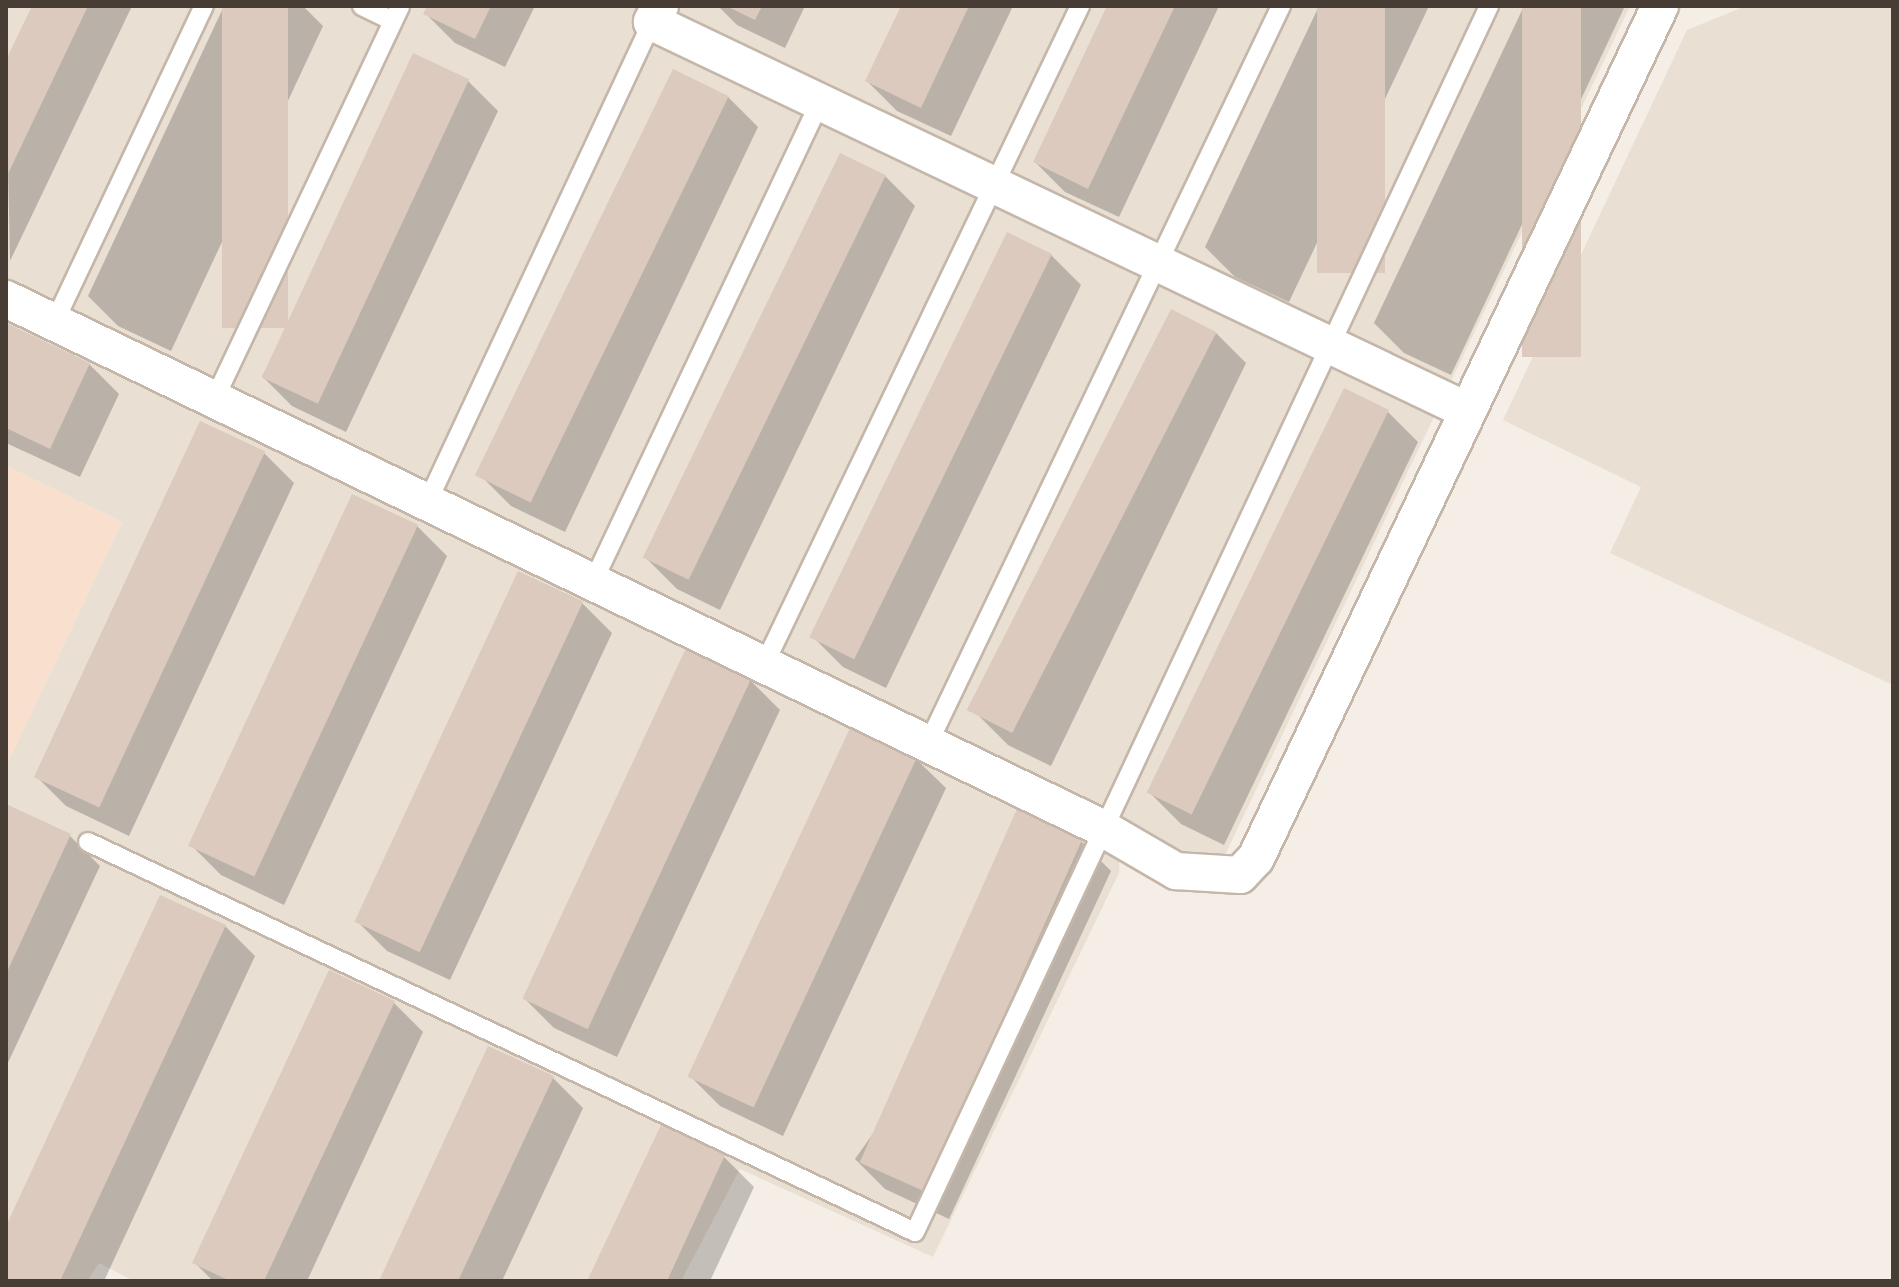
<!DOCTYPE html>
<html>
<head>
<meta charset="utf-8">
<style>
	body { margin:0 }
	#map { position:relative; width:1899px; height:1287px; overflow:hidden; background:#f5eee6; font-family:"DM Sans",sans-serif }
	div>[style] { position:absolute }
	[style*='--x'] { left:calc(var(--x)*1px); top:calc(var(--y)*1px); width:calc(var(--w)*1px); rotate:calc(var(--a)*1deg) }
	.residential>* { inset:0; background:#e9dfd3 }
	.commercial>* { inset:0; background:#f9e0ce }
	.shadow>* { inset:0; background:#0003 }
	.building>* { inset:0; background:#dbcabd; transform-origin:0 0 }
	.roads { filter:drop-shadow(2px 0 #c4b7aa) drop-shadow(-2px 0 #c4b7aa) drop-shadow(0 2px #c4b7aa) drop-shadow(0 -2px #c4b7aa) }
	.lane>* { height:18px; margin:-9px; padding:0 9px; transform-origin:9px; border-radius:9px; background:#fff }
	.street>* { height:36px; margin:-18px; padding:0 18px; transform-origin:18px; border-radius:18px; background:#fff }
	span { translate:-50% -50%; white-space:nowrap; text-align:center; line-height:1.15; -webkit-text-stroke:6px #fff; paint-order:stroke }
	.frame { position:absolute; inset:0; border:8px solid #483d34; pointer-events:none }
</style>
</head>
<body>
<div id="map">
	<div class="residential">
		<i style="clip-path:polygon(6px 6px,1630px 6px,1223px 859px,1186px 856px,6px 293px)"></i>
		<i style="clip-path:polygon(1746px 6px,1893px 6px,1893px 685px,1610px 553px,1641px 487px,1503px 420px,1687px 30px)"></i>
		<i style="clip-path:polygon(6px 311px,1120px 851px,1119px 873px,933px 1257px,740px 1169px,681px 1281px,134px 1281px,99px 1263px,87px 1281px,6px 1281px,6px 766px,122px 522px,6px 466px)"></i>
	</div>
	<div class="commercial">
		<i style="clip-path:polygon(6px 466px,122px 522px,6px 766px)"></i>
	</div>
	<div class="shadow">
		<i style="clip-path:polygon(34px 6px,132px 6px,10px 261px,6px 64px)"></i>
		<i style="clip-path:polygon(224px 6px,303px 6px,323px 26px,171px 351px,118px 326px,88px 296px)"></i>
		<i style="clip-path:polygon(429px 6px,535px 6px,505px 67px,455px 43px,425px 13px)"></i>
		<i style="clip-path:polygon(718px 6px,805px 6px,785px 48px,737px 25px)"></i>
		<i style="clip-path:polygon(903px 6px,1013px 6px,951px 136px,897px 111px,867px 81px)"></i>
		<i style="clip-path:polygon(1109px 6px,1219px 6px,1119px 217px,1065px 192px,1035px 162px)"></i>
		<i style="clip-path:polygon(1319px 6px,1429px 6px,1289px 302px,1235px 277px,1205px 247px)"></i>
		<i style="clip-path:polygon(1524px 6px,1625px 6px,1451px 375px,1404px 353px,1374px 323px)"></i>
		<i style="clip-path:polygon(468px 81px,498px 111px,346px 432px,292px 406px,262px 376px)"></i>
		<i style="clip-path:polygon(728px 97px,758px 127px,565px 532px,511px 506px,481px 476px)"></i>
		<i style="clip-path:polygon(885px 176px,915px 206px,720px 610px,677px 589px,647px 559px)"></i>
		<i style="clip-path:polygon(1051px 255px,1081px 285px,886px 688px,843px 667px,813px 637px)"></i>
		<i style="clip-path:polygon(6px 325px,89px 364px,119px 394px,80px 477px,6px 443px)"></i>
		<i style="clip-path:polygon(1216px 333px,1246px 363px,1051px 766px,1008px 745px,978px 715px)"></i>
		<i style="clip-path:polygon(1345px 391px,1388px 412px,1418px 442px,1224px 845px,1181px 824px,1151px 794px)"></i>
		<i style="clip-path:polygon(264px 453px,294px 483px,129px 836px,66px 806px,36px 776px)"></i>
		<i style="clip-path:polygon(417px 526px,447px 556px,284px 905px,221px 875px,191px 845px)"></i>
		<i style="clip-path:polygon(519px 573px,582px 603px,612px 633px,450px 980px,387px 951px,357px 921px)"></i>
		<i style="clip-path:polygon(750px 680px,780px 710px,617px 1057px,554px 1028px,524px 998px)"></i>
		<i style="clip-path:polygon(916px 759px,946px 788px,783px 1136px,720px 1106px,690px 1076px)"></i>
		<i style="clip-path:polygon(6px 807px,70px 836px,100px 866px,6px 1067px)"></i>
		<i style="clip-path:polygon(1081px 841px,1111px 871px,949px 1219px,885px 1189px,855px 1159px)"></i>
		<i style="clip-path:polygon(225px 926px,255px 956px,104px 1281px,6px 1281px,6px 1231px)"></i>
		<i style="clip-path:polygon(393px 1002px,423px 1032px,307px 1281px,213px 1281px,195px 1263px)"></i>
		<i style="clip-path:polygon(553px 1078px,583px 1108px,502px 1281px,381px 1281px)"></i>
		<i style="clip-path:polygon(662px 1127px,724px 1157px,754px 1187px,710px 1281px,590px 1281px)"></i>
	</div>
	<div class="building">
		<i style="clip-path:polygon(32px 6px,88px 6px,6px 178px,6px 60px)"></i>
		<i style="left:222px;top:6px;width:66px;height:322px"></i>
		<i style="clip-path:polygon(427px 6px,491px 6px,475px 39px,423px 14px)"></i>
		<i style="clip-path:polygon(726px 6px,762px 6px,755px 20px)"></i>
		<i style="clip-path:polygon(901px 6px,969px 6px,921px 108px,865px 81px)"></i>
		<i style="clip-path:polygon(1107px 6px,1175px 6px,1088px 189px,1033px 162px)"></i>
		<i style="left:1317px;top:6px;width:68px;height:267px"></i>
		<i style="left:1522px;top:6px;width:59px;height:351px"></i>
		<i style="left:413px;top:53px;width:62px;height:358px;rotate:25deg"></i>
		<i style="left:673px;top:69px;width:62px;height:452px;rotate:26deg"></i>
		<i style="left:840px;top:153px;width:51px;height:450px;rotate:26deg"></i>
		<i style="left:1007px;top:232px;width:50px;height:451px;rotate:26deg"></i>
		<i style="left:1171px;top:309px;width:51px;height:450px;rotate:27deg"></i>
		<i style="clip-path:polygon(6px 323px,90px 363px,50px 449px,6px 428px)"></i>
		<i style="left:1344px;top:388px;width:50px;height:450px;rotate:26deg"></i>
		<i style="left:200px;top:421px;width:72px;height:393px;rotate:25deg"></i>
		<i style="left:352px;top:494px;width:73px;height:388px;rotate:25deg"></i>
		<i style="left:518px;top:571px;width:72px;height:387px;rotate:25deg"></i>
		<i style="left:686px;top:648px;width:72px;height:387px;rotate:25deg"></i>
		<i style="left:851px;top:726px;width:73px;height:387px;rotate:25deg"></i>
		<i style="clip-path:polygon(6px 804px,71px 834px,6px 974px)"></i>
		<i style="left:1017px;top:809px;width:72px;height:387px;rotate:24deg"></i>
		<i style="clip-path:polygon(160px 895px,226px 925px,60px 1281px,6px 1281px,6px 1226px)"></i>
		<i style="clip-path:polygon(329px 970px,395px 1001px,264px 1281px,230px 1281px,192px 1263px)"></i>
		<i style="clip-path:polygon(488px 1046px,554px 1076px,458px 1281px,379px 1281px)"></i>
		<i style="clip-path:polygon(661px 1125px,725px 1155px,667px 1281px,587px 1281px)"></i>
	</div>
	<div class="roads">
		<div class="lane">
			<i style="--x:362;--y:6;--w:34;--a:26"></i>
			<i style="--x:54;--y:323;--w:351;--a:-64.7"></i>
			<i style="--x:215;--y:398;--w:433;--a:-64.7"></i>
			<i style="--x:427;--y:503;--w:531;--a:-64.93"></i>
			<i style="--x:593;--y:582;--w:531;--a:-64.69"></i>
			<i style="--x:764;--y:665;--w:731;--a:-64.38"></i>
			<i style="--x:928;--y:744;--w:818;--a:-64.44"></i>
			<i style="--x:88;--y:842;--w:914;--a:25.25"></i>
			<i style="--x:915;--y:1232;--w:1354;--a:-64.91"></i>
		</div>
		<div class="street">
			<i style="--x:660;--y:6;--w:18;--a:117"></i>
			<i style="--x:652;--y:22;--w:902;--a:25.49"></i>
			<i style="--x:6;--y:299;--w:1217;--a:25.76"></i>
			<i style="--x:1102;--y:828;--w:86;--a:30.2"></i>
			<i style="--x:1176;--y:871;--w:64;--a:3.6"></i>
			<i style="--x:1240;--y:875;--w:23;--a:-47"></i>
			<i style="--x:1256;--y:858;--w:943;--a:-64.63"></i>
		</div>
	</div>
	<div class="frame"></div>
</div>
</body>
</html>
